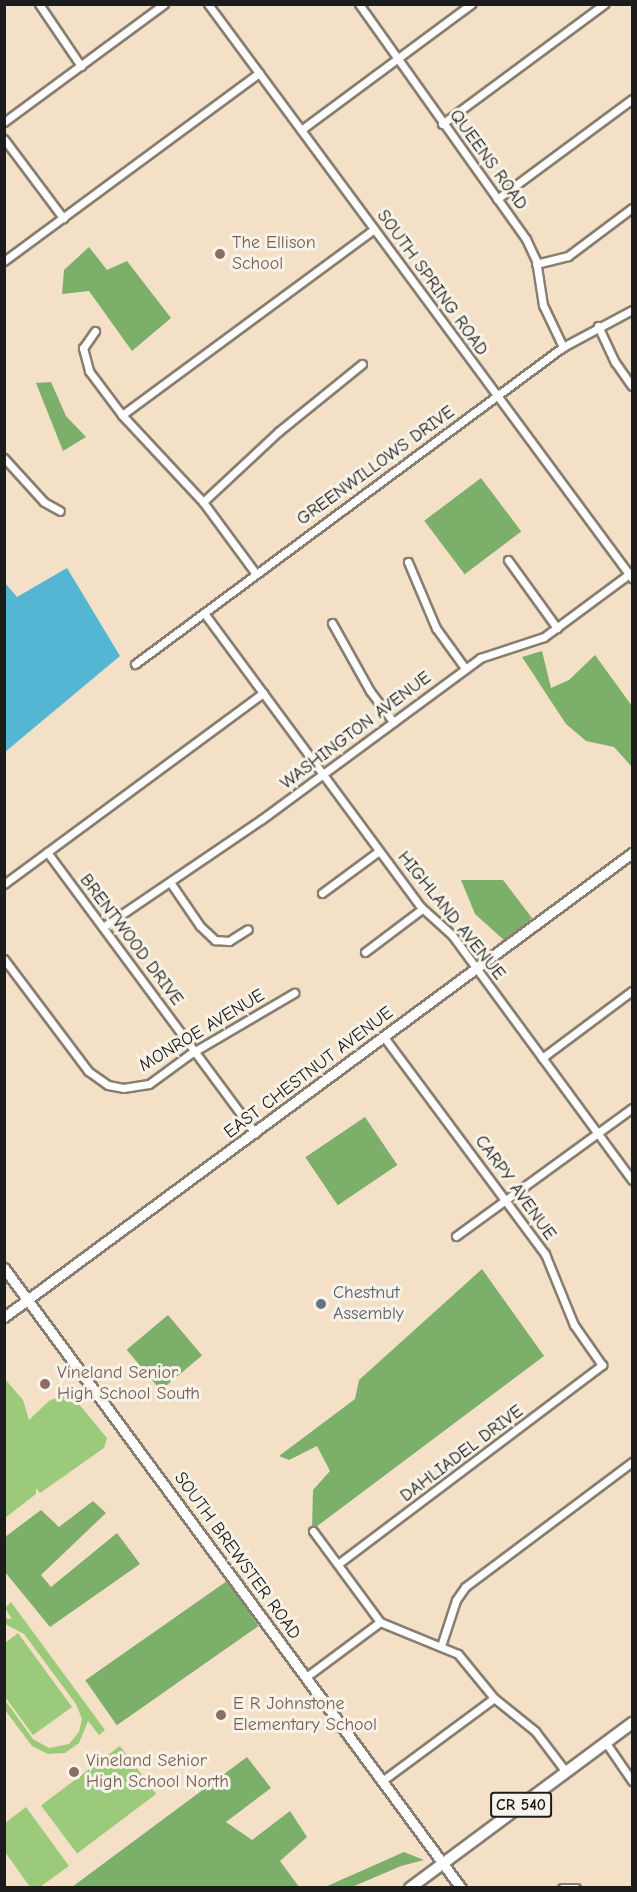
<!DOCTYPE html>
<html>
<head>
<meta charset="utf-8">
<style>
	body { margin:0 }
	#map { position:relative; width:637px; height:1892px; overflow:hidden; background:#f4e0c6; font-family:"Comic Neue",sans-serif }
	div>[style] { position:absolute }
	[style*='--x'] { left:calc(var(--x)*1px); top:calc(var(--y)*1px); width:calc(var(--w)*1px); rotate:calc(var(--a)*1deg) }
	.green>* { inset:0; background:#9bcb7a; transform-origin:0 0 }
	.forest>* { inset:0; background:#7caf6a; transform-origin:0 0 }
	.water>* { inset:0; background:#55b6d3 }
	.roads { filter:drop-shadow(2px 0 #887e71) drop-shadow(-2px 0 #887e71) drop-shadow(0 2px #887e71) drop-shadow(0 -2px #887e71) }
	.street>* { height:7px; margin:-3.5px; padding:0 3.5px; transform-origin:3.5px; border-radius:3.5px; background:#fff }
	.secondary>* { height:9px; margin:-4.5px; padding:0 4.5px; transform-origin:4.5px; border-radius:4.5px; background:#fff }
	.primary>* { height:10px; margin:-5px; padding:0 5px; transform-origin:5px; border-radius:5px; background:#fff }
	.dots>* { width:16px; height:16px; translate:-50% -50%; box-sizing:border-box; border:3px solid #f7f3e8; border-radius:50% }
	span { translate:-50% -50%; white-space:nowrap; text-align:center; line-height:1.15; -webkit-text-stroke:6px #f7f3e8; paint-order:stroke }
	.shield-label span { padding:2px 4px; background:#f7f3e8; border:2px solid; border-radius:4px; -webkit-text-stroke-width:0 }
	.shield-label { font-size:16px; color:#1c1c1c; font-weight:700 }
	.street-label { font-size:18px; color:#1c1c1c }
	.education-label { font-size:18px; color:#785e54 }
	.left { translate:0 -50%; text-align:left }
	.worship-label { font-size:18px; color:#5b616d }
	.frame { position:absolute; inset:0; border:6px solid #1c1c1c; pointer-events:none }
</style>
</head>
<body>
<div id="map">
	<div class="green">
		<i style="clip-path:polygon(5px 1379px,23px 1400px,29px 1420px,49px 1401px,69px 1392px,107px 1438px,104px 1448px,40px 1493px,36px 1488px,36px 1494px,5px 1518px)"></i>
		<i style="clip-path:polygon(11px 1602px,105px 1730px,99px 1735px,88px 1721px,79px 1743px,65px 1753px,48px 1754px,32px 1746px,5px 1710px,5px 1700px,33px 1739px,49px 1748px,69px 1744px,79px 1732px,82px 1719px,76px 1704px,24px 1634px,5px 1624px,5px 1618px,12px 1619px,5px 1608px)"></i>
		<i style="clip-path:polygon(18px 1633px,72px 1707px,33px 1735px,5px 1697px,5px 1643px)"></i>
		<i style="left:120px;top:1746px;width:60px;height:99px;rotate:53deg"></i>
		<i style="clip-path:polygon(26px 1807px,69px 1866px,40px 1887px,30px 1887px,5px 1852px,5px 1823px)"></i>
	</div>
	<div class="forest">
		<i style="clip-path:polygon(89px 247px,107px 270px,127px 261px,171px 318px,132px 351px,89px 291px,62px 294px,64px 270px)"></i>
		<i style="clip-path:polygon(51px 382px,66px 416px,86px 437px,63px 451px,36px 383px)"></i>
		<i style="left:481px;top:478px;width:67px;height:71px;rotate:53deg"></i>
		<i style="clip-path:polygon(542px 651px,551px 688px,569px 680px,595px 655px,632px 706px,632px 767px,614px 747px,586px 741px,566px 724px,522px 657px)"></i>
		<i style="clip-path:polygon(461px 880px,503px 880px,532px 918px,505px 941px,475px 914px)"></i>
		<i style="left:365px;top:1117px;width:58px;height:72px;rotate:56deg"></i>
		<i style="clip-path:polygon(482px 1269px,544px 1356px,312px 1530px,313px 1490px,330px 1471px,317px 1446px,289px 1460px,279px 1456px,355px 1399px,359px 1380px)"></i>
		<i style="left:168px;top:1315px;width:53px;height:54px;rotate:50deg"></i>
		<i style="clip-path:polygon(93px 1501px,106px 1513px,41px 1575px,51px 1587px,117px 1533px,140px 1564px,50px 1627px,5px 1572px,5px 1537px,41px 1510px,59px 1527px)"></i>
		<i style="left:227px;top:1581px;width:55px;height:173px;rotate:55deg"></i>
		<i style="clip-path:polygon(247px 1757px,271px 1788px,226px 1822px,252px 1840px,290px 1811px,307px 1837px,280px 1861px,299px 1887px,72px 1887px)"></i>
		<i style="clip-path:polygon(404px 1852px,424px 1860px,401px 1866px,352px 1887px,325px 1887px)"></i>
	</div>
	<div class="water">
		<i style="clip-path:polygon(67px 568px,120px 656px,5px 752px,5px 583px,17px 597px)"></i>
	</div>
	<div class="roads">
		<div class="street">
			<i style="--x:39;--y:4;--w:75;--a:55.9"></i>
			<i style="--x:208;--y:4;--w:714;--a:53.55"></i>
			<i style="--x:359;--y:4;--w:288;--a:54.6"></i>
			<i style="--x:526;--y:239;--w:23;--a:65"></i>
			<i style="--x:536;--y:260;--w:46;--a:81.2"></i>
			<i style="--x:543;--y:305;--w:47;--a:64.5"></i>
			<i style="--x:4;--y:122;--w:199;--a:-36.4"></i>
			<i style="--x:442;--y:124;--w:202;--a:-36.5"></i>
			<i style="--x:301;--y:130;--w:212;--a:-36.5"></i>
			<i style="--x:4;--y:139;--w:99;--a:53.2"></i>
			<i style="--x:497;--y:199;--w:168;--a:-36.5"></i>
			<i style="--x:4;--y:261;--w:317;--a:-36.4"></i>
			<i style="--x:536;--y:264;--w:33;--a:-14"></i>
			<i style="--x:568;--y:256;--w:80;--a:-36.9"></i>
			<i style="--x:598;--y:326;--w:40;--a:65"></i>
			<i style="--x:615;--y:362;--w:29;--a:55"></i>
			<i style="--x:95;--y:331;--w:21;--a:125"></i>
			<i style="--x:83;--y:348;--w:24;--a:75"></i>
			<i style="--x:89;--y:371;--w:55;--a:53.1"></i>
			<i style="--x:122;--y:415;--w:119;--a:47"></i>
			<i style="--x:203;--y:502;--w:89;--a:53.6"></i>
			<i style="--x:122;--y:415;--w:313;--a:-36.4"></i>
			<i style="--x:4;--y:458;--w:59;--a:47.7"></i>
			<i style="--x:44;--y:502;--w:18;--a:29"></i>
			<i style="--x:203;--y:502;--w:103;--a:-43"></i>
			<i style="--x:278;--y:432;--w:108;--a:-39"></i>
			<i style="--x:508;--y:560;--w:84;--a:54.2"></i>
			<i style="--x:408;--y:562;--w:72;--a:67"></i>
			<i style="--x:436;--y:628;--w:49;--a:54.1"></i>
			<i style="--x:204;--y:613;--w:365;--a:53.6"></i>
			<i style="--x:421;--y:907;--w:42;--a:42.1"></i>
			<i style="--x:452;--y:935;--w:304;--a:53.7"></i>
			<i style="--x:332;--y:623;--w:78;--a:60.8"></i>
			<i style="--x:370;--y:691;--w:39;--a:53"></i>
			<i style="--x:135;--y:664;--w:533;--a:-36.53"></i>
			<i style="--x:563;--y:347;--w:78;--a:-28.2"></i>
			<i style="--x:47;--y:852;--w:350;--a:53.5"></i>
			<i style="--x:170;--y:882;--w:53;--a:55.7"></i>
			<i style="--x:200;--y:926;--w:21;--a:43"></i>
			<i style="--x:215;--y:940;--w:14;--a:4"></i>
			<i style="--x:229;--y:941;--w:22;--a:-32"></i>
			<i style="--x:4;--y:884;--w:322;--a:-36.4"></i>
			<i style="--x:322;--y:893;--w:71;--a:-36.4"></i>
			<i style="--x:103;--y:927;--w:192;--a:-34.2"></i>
			<i style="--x:262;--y:819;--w:271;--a:-36.4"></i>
			<i style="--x:480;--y:658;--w:67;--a:-18.2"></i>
			<i style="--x:544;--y:637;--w:109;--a:-36.5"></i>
			<i style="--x:365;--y:952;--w:71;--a:-37"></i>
			<i style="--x:4;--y:959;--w:140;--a:53.1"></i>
			<i style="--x:88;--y:1071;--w:24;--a:35"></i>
			<i style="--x:108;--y:1085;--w:15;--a:11"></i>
			<i style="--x:123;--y:1088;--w:26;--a:-9"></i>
			<i style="--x:149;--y:1084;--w:51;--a:-36.2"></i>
			<i style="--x:190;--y:1054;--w:121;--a:-30.4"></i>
			<i style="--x:542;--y:1058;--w:112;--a:-36.7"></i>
			<i style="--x:456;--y:1236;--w:218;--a:-36"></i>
			<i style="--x:313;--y:1531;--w:113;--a:53.6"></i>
			<i style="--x:380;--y:1622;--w:84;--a:22.3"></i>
			<i style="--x:458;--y:1654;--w:57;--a:50.7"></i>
			<i style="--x:494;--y:1698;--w:53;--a:38.8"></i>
			<i style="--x:535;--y:1731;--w:51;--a:52.9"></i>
			<i style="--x:338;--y:1564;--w:331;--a:-37"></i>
			<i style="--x:602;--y:1365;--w:49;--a:-125"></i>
			<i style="--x:574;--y:1325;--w:77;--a:-112.2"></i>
			<i style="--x:545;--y:1254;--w:270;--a:-126.6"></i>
			<i style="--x:441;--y:1646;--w:48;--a:-71.9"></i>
			<i style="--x:456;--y:1600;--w:16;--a:-55"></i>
			<i style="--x:465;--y:1587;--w:209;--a:-36.8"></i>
			<i style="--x:306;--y:1677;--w:92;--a:-36.6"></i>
			<i style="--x:606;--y:1743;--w:46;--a:55.6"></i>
			<i style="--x:382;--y:1781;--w:139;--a:-36.5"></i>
			<i style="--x:562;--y:1888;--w:14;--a:0"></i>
		</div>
		<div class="secondary">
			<i style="--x:4;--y:1268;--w:770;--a:53.61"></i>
			<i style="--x:4;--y:1317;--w:781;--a:-36.46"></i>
		</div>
		<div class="primary">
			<i style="--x:410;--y:1888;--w:277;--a:-36.6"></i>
		</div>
	</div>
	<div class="dots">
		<i style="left:220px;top:254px;background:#8d6e63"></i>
		<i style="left:321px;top:1304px;background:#6b7280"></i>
		<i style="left:45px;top:1384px;background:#8d6e63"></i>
		<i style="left:221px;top:1715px;background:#8d6e63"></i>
		<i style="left:74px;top:1772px;background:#8d6e63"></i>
	</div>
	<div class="shield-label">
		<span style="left:521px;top:1805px">CR 540</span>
	</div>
	<div class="street-label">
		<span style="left:488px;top:160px;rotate:54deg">QUEENS ROAD</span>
		<span style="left:432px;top:283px;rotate:54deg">SOUTH SPRING ROAD</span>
		<span style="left:376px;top:466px;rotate:-36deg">GREENWILLOWS DRIVE</span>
		<span style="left:356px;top:731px;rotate:-37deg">WASHINGTON AVENUE</span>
		<span style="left:451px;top:916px;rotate:51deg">HIGHLAND AVENUE</span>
		<span style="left:131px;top:940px;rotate:53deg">BRENTWOOD DRIVE</span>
		<span style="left:202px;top:1031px;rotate:-31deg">MONROE AVENUE</span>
		<span style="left:309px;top:1073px;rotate:-37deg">EAST CHESTNUT AVENUE</span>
		<span style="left:515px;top:1188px;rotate:54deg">CARPY AVENUE</span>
		<span style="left:462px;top:1454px;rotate:-37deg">DAHLIADEL DRIVE</span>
		<span style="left:237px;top:1556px;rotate:54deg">SOUTH BREWSTER ROAD</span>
	</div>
	<div class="education-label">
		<span class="left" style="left:232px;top:254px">The Ellison<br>School</span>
		<span class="left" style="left:57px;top:1384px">Vineland Senior<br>High School South</span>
		<span class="left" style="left:233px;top:1715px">E R Johnstone<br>Elementary School</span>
		<span class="left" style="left:86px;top:1772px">Vineland Sehior<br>High School North</span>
	</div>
	<div class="worship-label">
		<span class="left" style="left:333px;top:1304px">Chestnut<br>Assembly</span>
	</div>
	<div class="frame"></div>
</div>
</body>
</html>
